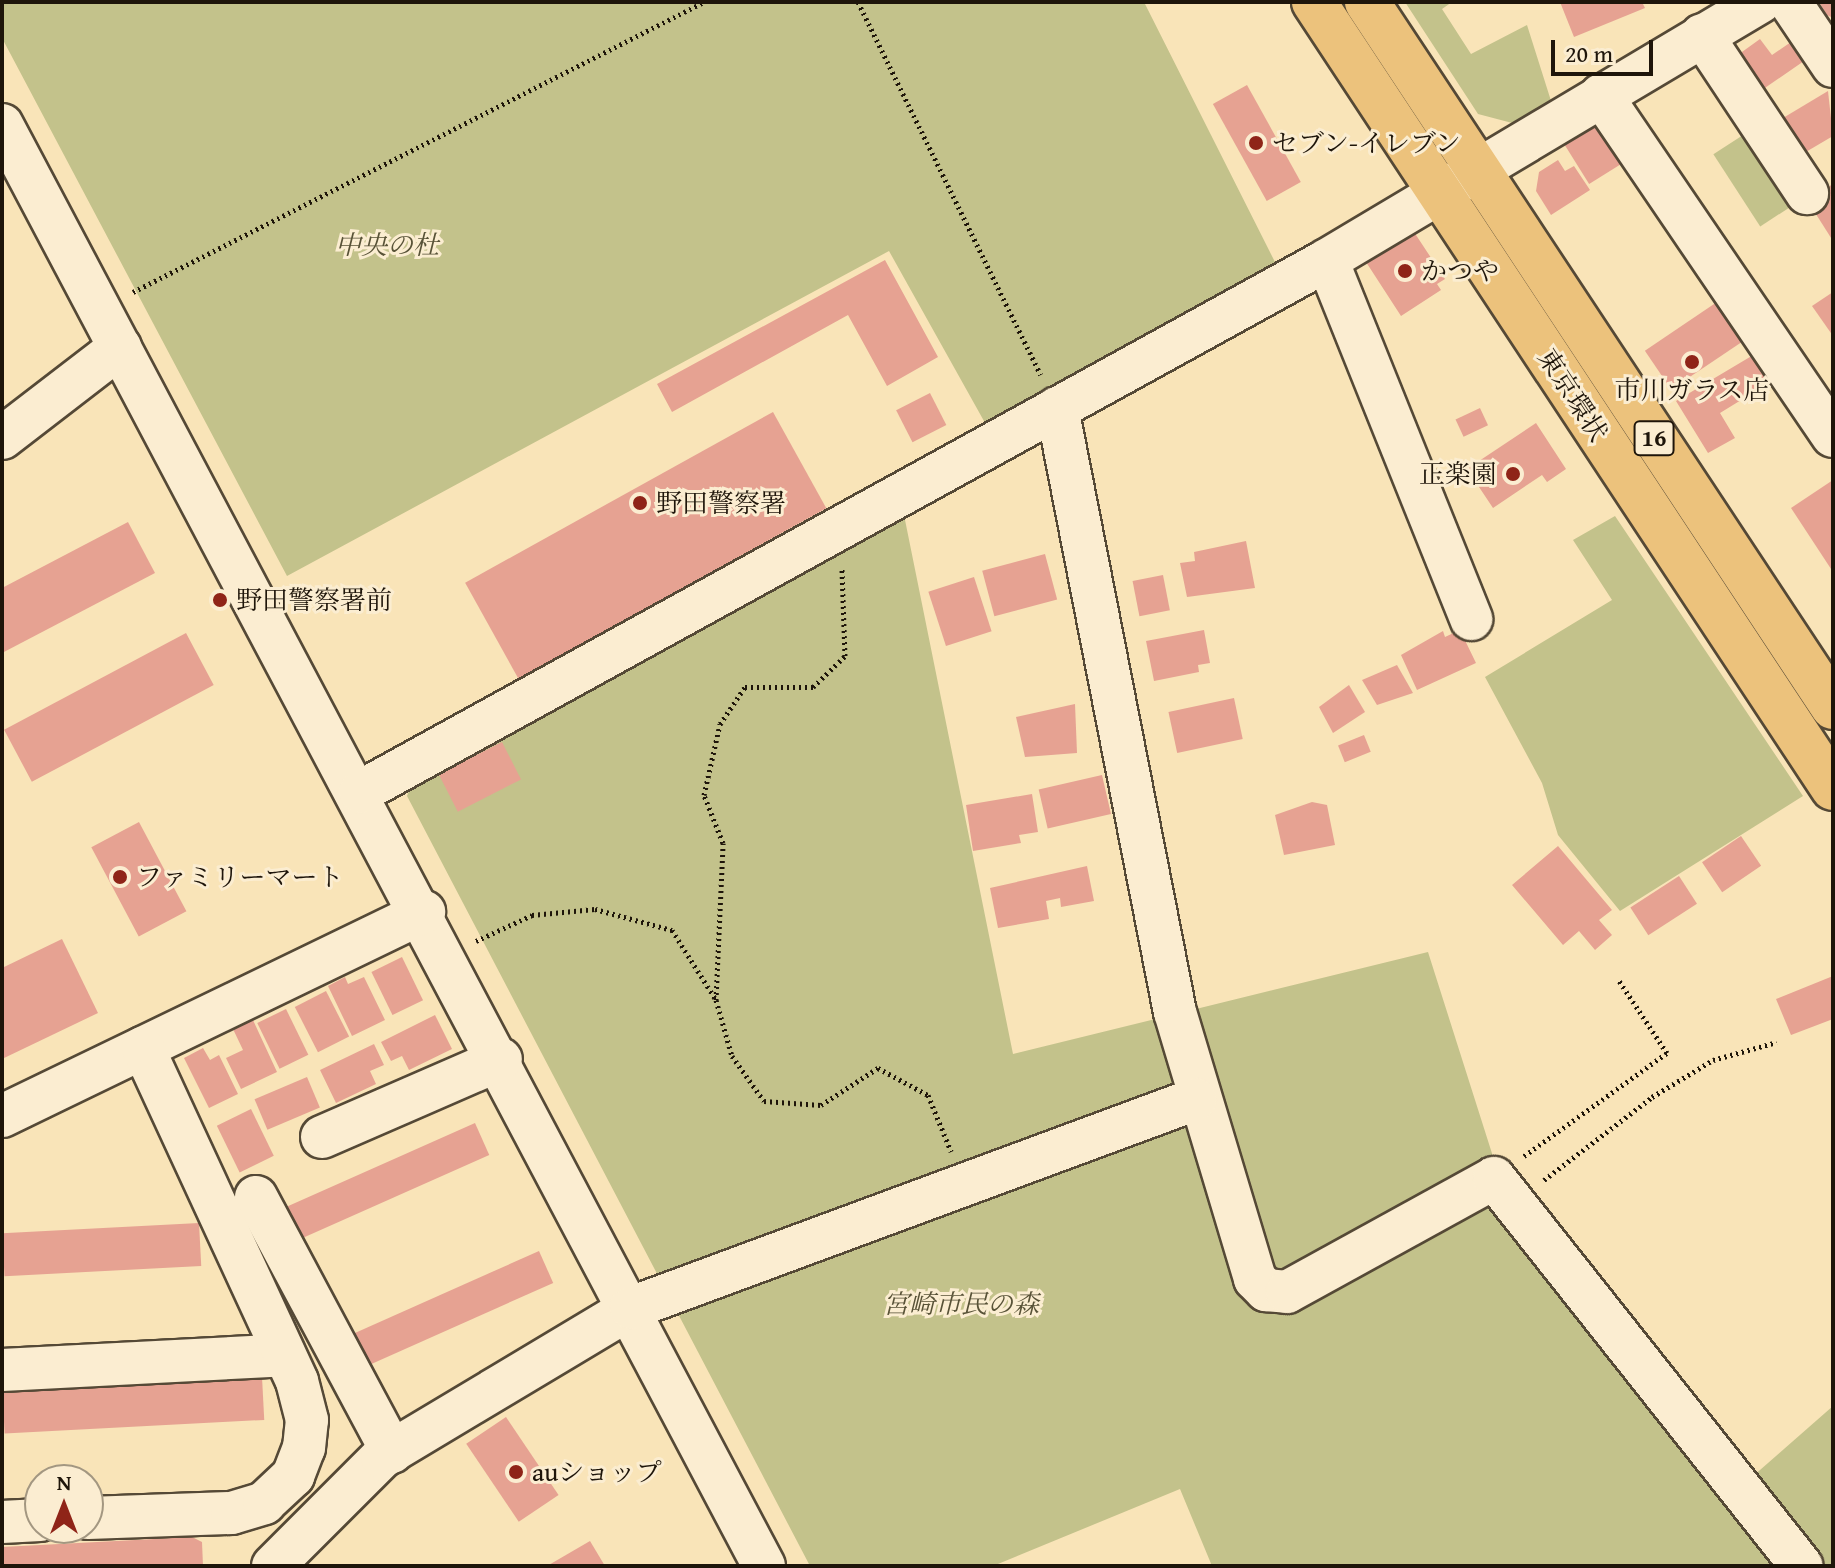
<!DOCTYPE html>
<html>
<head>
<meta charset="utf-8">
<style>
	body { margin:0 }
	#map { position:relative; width:1835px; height:1568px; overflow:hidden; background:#f9e4b8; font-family:"Gentium Book Plus","Noto Serif JP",serif }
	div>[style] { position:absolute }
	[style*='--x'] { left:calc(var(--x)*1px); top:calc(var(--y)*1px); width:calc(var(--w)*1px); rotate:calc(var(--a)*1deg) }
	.green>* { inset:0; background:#c3c28b; transform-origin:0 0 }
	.building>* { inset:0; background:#e6a292; transform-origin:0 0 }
	.path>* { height:5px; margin-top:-2.5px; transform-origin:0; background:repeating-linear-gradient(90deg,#1e150a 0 2px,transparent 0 6px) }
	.roads { filter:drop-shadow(2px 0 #554936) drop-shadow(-2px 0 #554936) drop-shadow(0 2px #554936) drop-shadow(0 -2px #554936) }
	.minor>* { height:42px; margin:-21px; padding:0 21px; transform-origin:21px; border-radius:21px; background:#fbedd1 }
	.highway>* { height:44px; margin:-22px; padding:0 22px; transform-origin:22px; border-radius:22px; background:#ecc27c }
	.dots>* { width:22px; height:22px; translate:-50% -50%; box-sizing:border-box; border:4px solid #fbedd1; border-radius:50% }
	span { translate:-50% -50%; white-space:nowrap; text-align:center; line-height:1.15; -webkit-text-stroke:6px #fbedd1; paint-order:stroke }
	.shield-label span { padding:2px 6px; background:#fbedd1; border:2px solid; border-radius:6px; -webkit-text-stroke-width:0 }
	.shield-label { font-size:24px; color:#1e150a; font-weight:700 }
	.poi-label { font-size:26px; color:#1e150a }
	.left { translate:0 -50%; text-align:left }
	.right { translate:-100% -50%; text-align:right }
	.park-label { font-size:26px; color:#585237; font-style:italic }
	.street-label { font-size:26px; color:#1e150a }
	.frame { position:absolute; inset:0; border:4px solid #1e150a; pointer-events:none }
	.north { position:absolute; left:24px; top:1464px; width:80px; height:80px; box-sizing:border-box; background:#fbedd1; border:2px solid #a39781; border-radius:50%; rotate:0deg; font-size:22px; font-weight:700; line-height:32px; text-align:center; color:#1e150a }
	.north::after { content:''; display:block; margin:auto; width:28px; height:36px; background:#8f2418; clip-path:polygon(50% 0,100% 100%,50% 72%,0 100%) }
	.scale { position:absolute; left:1551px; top:40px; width:102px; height:36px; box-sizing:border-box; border:4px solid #1e150a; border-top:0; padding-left:10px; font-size:24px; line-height:28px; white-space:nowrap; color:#1e150a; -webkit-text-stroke:6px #fbedd1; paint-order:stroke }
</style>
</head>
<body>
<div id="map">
	<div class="green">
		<i style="clip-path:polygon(2px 2px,1144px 2px,1278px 268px,989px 430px,889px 251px,287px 576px,2px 38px)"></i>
		<i style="clip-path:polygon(1405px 2px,1452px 2px,1442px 9px,1471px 54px,1527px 25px,1552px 104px,1516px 124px,1478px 114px)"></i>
		<i style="left:1757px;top:126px;width:86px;height:52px;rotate:57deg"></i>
		<i style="clip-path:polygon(903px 510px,1013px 1054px,1428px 952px,1496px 1166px,1736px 1491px,1833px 1406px,1833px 1566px,1212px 1566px,1180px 1489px,993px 1566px,810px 1566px,407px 796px,413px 780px)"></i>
		<i style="clip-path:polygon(1615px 516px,1803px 796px,1620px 911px,1558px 835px,1542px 783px,1485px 677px,1612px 600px,1573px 540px)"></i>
	</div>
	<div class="building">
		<i style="clip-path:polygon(1560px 2px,1642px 2px,1645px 8px,1574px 37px)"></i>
		<i style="clip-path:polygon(1819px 2px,1833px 2px,1833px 18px,1827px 15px)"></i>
		<i style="clip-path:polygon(1760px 39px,1772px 55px,1791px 42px,1804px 61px,1759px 92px,1735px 57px)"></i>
		<i style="left:1247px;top:85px;width:111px;height:39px;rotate:61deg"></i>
		<i style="clip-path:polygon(1828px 91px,1833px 136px,1799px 156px,1778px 121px)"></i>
		<i style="left:1608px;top:118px;width:46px;height:51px;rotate:58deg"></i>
		<i style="clip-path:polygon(1558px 160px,1565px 171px,1574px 166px,1590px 190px,1551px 215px,1536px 191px,1539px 172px)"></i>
		<i style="clip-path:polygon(1833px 184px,1833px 241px,1807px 200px)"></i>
		<i style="clip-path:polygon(1414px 232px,1445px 279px,1437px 284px,1441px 290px,1401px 316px,1366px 262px)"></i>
		<i style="clip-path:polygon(885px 260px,938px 357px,887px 386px,848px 315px,672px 412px,657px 384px)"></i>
		<i style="clip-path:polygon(1833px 292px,1833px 336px,1812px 306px)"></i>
		<i style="left:1717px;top:302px;width:47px;height:87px;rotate:56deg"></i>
		<i style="clip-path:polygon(1760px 351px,1777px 378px,1720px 413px,1735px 438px,1708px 453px,1676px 401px)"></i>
		<i style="left:930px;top:393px;width:36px;height:38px;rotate:63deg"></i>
		<i style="left:1480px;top:408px;width:19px;height:27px;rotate:65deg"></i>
		<i style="left:773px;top:412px;width:110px;height:352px;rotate:61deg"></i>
		<i style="clip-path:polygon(1536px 423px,1566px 469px,1547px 482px,1542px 475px,1493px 508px,1467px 469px)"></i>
		<i style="clip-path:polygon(1833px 480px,1833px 572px,1791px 508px)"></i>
		<i style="clip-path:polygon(128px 522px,155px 573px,2px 653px,2px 588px)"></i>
		<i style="clip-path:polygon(1246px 541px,1255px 588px,1187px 597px,1180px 563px,1195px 561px,1194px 552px)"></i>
		<i style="left:1045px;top:554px;width:47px;height:65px;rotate:75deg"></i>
		<i style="left:1163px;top:575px;width:36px;height:31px;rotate:79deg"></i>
		<i style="left:974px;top:577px;width:57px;height:48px;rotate:72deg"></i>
		<i style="clip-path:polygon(1204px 630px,1210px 663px,1198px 665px,1199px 672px,1154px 681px,1146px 641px)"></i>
		<i style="clip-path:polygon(1460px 630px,1476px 663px,1417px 690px,1401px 655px,1443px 631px,1445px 637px)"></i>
		<i style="left:186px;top:633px;width:59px;height:206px;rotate:62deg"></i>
		<i style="clip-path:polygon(1397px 665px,1413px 693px,1377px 705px,1362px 680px)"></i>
		<i style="clip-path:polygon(1349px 685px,1365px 712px,1333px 733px,1319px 707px)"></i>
		<i style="left:1234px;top:698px;width:42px;height:67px;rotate:78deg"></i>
		<i style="clip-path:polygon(1075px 704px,1077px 753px,1025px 757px,1016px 717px)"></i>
		<i style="left:1364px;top:735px;width:18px;height:28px;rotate:68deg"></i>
		<i style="left:502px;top:742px;width:42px;height:71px;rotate:63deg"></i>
		<i style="left:1102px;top:775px;width:40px;height:65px;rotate:77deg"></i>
		<i style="clip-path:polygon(1032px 794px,1038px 832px,1019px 835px,1021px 843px,973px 851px,966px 805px)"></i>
		<i style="clip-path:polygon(1312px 802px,1327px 805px,1335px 845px,1284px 855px,1275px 815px)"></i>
		<i style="left:139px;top:822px;width:101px;height:54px;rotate:62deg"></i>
		<i style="left:1741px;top:836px;width:36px;height:47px;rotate:56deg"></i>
		<i style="clip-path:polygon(1558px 846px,1612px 910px,1599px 920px,1612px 935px,1595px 950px,1579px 931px,1563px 945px,1512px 885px)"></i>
		<i style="clip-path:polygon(1087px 866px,1094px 901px,1061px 907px,1060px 898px,1046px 901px,1049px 919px,998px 928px,990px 888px)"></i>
		<i style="left:1679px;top:876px;width:33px;height:58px;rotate:57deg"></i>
		<i style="clip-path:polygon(62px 939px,98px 1013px,2px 1059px,2px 968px)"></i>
		<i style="left:402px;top:957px;width:48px;height:34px;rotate:64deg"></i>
		<i style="clip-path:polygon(1833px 976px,1833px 1019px,1791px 1035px,1776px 999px)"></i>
		<i style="clip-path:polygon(345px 977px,348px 984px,364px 977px,385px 1020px,352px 1036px,328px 986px)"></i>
		<i style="left:326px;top:991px;width:51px;height:35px;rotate:63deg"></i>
		<i style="left:286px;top:1009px;width:51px;height:32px;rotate:64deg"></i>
		<i style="clip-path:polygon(435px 1015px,452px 1049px,409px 1070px,402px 1056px,391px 1061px,381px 1042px)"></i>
		<i style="clip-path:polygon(253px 1020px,277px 1072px,241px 1089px,226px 1058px,243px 1050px,233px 1029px)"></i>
		<i style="clip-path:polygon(374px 1044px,384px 1065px,370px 1071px,376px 1084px,336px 1103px,320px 1070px)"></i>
		<i style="clip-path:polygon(203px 1048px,210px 1060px,219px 1055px,238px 1094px,209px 1108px,184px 1058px)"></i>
		<i style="left:307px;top:1077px;width:33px;height:57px;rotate:67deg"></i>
		<i style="left:251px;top:1109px;width:52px;height:38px;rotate:64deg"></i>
		<i style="left:475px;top:1123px;width:35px;height:208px;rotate:66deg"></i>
		<i style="left:199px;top:1223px;width:43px;height:197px;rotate:87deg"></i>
		<i style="left:539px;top:1251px;width:35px;height:207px;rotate:66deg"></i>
		<i style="left:262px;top:1377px;width:43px;height:260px;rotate:87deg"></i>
		<i style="left:506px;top:1417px;width:94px;height:48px;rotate:56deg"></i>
		<i style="clip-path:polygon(192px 1537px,202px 1542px,203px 1566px,2px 1566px,2px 1547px)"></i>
		<i style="clip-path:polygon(590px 1541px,605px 1566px,547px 1566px)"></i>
	</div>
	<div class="path">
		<i style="--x:858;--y:2;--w:415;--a:63.9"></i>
		<i style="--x:133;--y:292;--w:640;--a:-26.93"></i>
		<i style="--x:476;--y:941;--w:62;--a:-24.9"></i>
		<i style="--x:532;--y:915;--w:63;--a:-5.4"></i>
		<i style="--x:595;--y:909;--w:80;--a:15.3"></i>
		<i style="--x:672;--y:930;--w:83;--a:57.8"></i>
		<i style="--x:716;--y:1000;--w:157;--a:-87.4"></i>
		<i style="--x:723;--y:843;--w:52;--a:-111.6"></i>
		<i style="--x:704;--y:795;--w:73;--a:-77.3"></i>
		<i style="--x:720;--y:724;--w:45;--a:-56"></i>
		<i style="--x:745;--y:687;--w:68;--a:0"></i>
		<i style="--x:813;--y:687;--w:45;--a:-44.1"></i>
		<i style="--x:845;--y:656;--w:88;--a:-92"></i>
		<i style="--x:716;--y:1000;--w:58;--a:74.1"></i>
		<i style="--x:732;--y:1056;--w:55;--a:54.6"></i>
		<i style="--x:764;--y:1101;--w:57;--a:4"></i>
		<i style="--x:821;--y:1105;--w:68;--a:-33"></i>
		<i style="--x:878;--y:1068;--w:57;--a:28.4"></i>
		<i style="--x:928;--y:1095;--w:61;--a:67.7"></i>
		<i style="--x:1524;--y:1156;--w:176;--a:-35.8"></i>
		<i style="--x:1667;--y:1053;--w:89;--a:-123.5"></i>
		<i style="--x:1544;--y:1180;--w:136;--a:-37.5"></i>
		<i style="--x:1652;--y:1097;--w:71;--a:-31.2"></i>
		<i style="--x:1713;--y:1060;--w:66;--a:-15.7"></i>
	</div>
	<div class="roads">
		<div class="minor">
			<i style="--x:1790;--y:2;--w:77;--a:56.1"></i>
			<i style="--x:1702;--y:35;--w:190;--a:56.4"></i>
			<i style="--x:1601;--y:95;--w:412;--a:55.8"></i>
			<i style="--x:2;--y:125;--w:1630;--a:62.13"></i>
			<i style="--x:1327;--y:260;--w:387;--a:68.1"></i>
			<i style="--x:1057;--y:408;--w:615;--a:78.95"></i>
			<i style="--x:1175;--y:1012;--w:279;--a:73.3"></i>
			<i style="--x:1255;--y:1279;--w:16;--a:45"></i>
			<i style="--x:1266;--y:1290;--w:21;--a:5"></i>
			<i style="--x:1287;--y:1292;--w:236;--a:-28.8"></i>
			<i style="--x:1494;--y:1178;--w:495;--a:51.6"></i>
			<i style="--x:2;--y:438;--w:149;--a:-37.6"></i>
			<i style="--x:360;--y:792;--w:1098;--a:-28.81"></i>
			<i style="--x:1322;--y:263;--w:510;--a:-30.79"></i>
			<i style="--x:2;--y:1116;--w:469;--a:-25.8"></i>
			<i style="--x:322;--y:1137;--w:195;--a:-23.5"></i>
			<i style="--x:256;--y:1197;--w:289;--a:61.9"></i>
			<i style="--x:2;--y:1370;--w:283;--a:-3"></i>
			<i style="--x:88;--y:1518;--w:144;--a:-2"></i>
			<i style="--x:232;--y:1513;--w:34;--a:-17"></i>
			<i style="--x:264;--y:1503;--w:40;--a:-43"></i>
			<i style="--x:293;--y:1476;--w:30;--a:-69"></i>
			<i style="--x:304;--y:1448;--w:28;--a:-84"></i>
			<i style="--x:307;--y:1420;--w:40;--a:-104.4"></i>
			<i style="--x:297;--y:1381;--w:367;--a:-114.8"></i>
			<i style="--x:2;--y:1522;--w:38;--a:-3"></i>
			<i style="--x:273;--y:1566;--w:154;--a:-45"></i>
			<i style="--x:382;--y:1457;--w:290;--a:-30.9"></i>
			<i style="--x:631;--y:1308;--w:602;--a:-20.3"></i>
		</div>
		<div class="highway">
			<i style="--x:1314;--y:2;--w:942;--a:56.56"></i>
			<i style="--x:1367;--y:2;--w:845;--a:56.54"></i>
		</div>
	</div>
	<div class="dots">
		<i style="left:1256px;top:143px;background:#8f2418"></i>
		<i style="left:1405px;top:271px;background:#8f2418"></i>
		<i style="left:1692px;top:362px;background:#8f2418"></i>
		<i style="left:1513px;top:474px;background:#8f2418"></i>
		<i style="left:640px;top:503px;background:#8f2418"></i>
		<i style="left:220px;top:600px;background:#8f2418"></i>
		<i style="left:120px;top:877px;background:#8f2418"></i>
		<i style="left:516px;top:1472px;background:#8f2418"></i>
	</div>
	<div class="shield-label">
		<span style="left:1654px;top:438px">16</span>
	</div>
	<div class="poi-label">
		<span class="left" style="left:1272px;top:143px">セブン-イレブン</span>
		<span class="left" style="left:1421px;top:271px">かつや</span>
		<span style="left:1692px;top:390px">市川ガラス店</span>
		<span class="right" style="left:1497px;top:474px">正楽園</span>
		<span class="left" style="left:656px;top:503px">野田警察署</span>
		<span class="left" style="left:236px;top:600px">野田警察署前</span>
		<span class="left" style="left:136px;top:877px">ファミリーマート</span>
		<span class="left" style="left:532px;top:1472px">auショップ</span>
	</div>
	<div class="park-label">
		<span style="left:387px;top:245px">中央の杜</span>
		<span style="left:961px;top:1304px">宮崎市民の森</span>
	</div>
	<div class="street-label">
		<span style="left:1573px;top:395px;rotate:57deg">東京環状</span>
	</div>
	<div class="frame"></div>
	<div class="north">N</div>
	<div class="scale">20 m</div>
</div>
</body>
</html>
